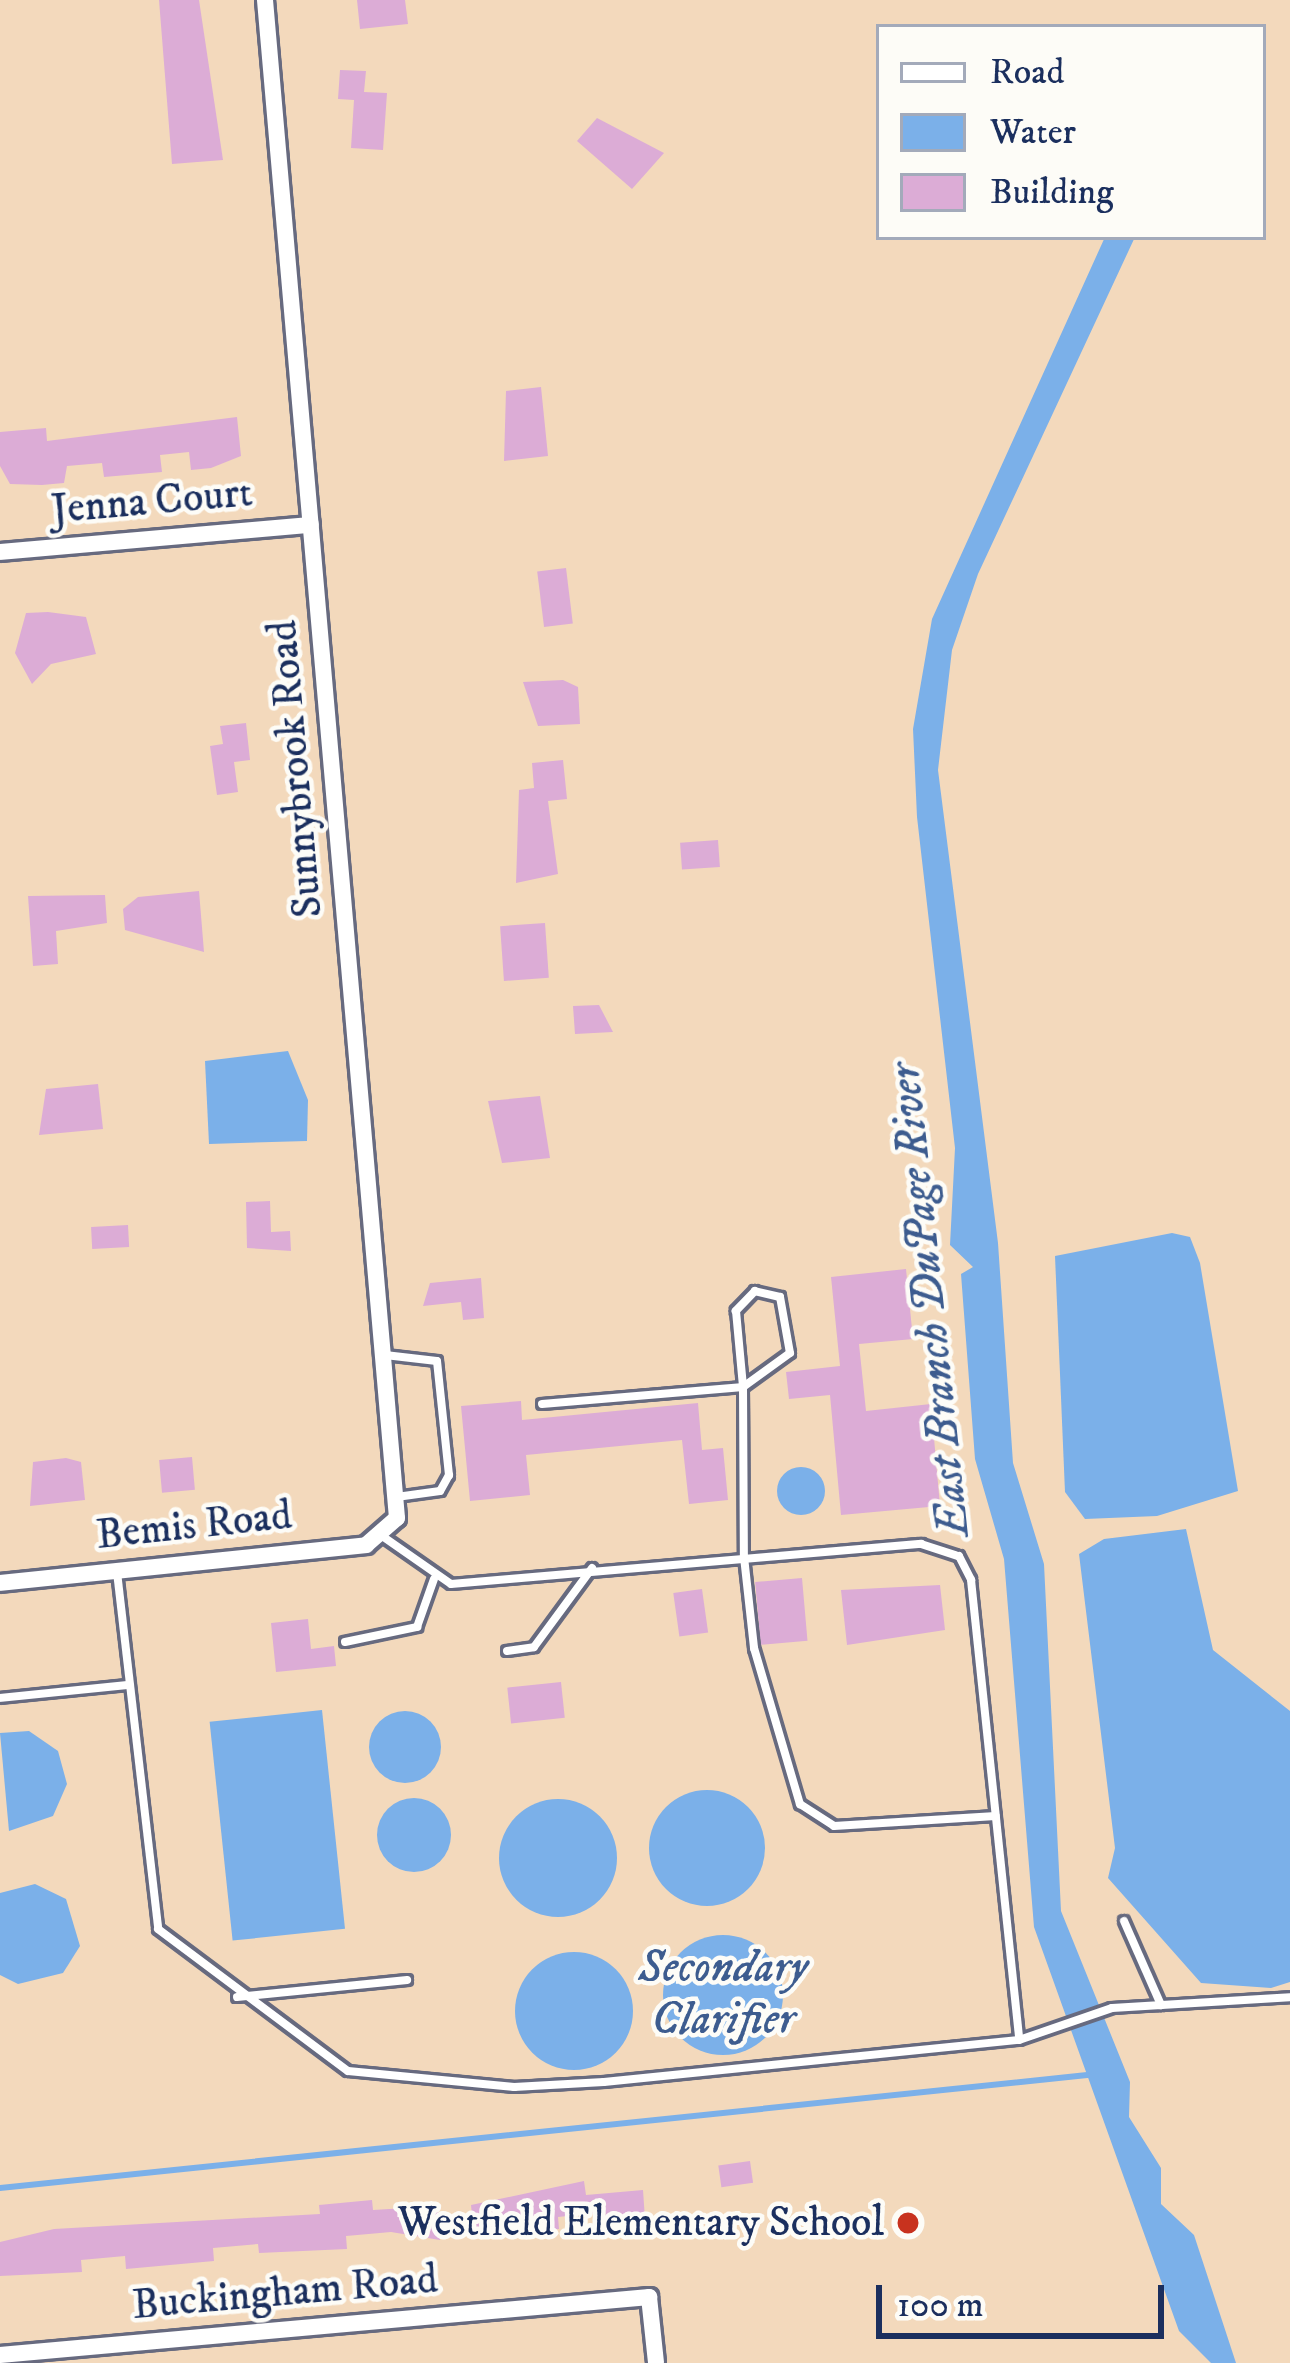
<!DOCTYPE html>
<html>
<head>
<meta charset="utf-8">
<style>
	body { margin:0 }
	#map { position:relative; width:1290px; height:2363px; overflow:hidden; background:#f3d9bc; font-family:"IM FELL DW Pica",serif }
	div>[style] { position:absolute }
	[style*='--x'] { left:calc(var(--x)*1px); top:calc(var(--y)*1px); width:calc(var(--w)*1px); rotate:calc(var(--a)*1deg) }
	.water>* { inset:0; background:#7bb0e9; transform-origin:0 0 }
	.round { border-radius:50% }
	.stream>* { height:6px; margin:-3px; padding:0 3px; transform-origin:3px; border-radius:3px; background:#7bb0e9 }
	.building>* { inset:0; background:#dcacd6; transform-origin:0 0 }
	.roads { filter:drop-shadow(3px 0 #676a7f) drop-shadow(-3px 0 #676a7f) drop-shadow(0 3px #676a7f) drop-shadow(0 -3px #676a7f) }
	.service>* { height:8px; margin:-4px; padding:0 4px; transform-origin:4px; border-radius:4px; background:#fff }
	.minor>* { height:16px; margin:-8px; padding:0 8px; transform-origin:8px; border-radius:8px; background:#fff }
	.dots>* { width:33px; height:33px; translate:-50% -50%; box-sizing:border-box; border:6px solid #fdfcf7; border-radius:50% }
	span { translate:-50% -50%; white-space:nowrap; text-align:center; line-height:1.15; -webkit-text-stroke:9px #fdfcf7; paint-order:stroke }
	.street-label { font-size:42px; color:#1b2f5e }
	.poi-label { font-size:42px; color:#1b2f5e }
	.right { translate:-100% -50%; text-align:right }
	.water-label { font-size:45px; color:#3d5c8f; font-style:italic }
	.legend { position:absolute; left:876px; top:24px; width:390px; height:216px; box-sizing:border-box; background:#fdfcf7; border:3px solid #a3aaba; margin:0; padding:15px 21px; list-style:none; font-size:36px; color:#1b2f5e }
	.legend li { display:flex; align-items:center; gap:24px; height:60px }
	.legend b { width:60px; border:3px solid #a3aaba }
	.scale { position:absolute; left:876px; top:2285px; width:288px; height:54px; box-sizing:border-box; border:6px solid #1b2f5e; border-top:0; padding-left:15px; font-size:36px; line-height:42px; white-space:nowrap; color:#1b2f5e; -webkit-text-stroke:9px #fdfcf7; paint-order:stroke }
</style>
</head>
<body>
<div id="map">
	<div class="water">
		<i style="clip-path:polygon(1105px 237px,1135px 237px,978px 574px,952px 650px,938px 770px,998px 1243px,1013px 1463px,1044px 1564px,1061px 1911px,1130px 2082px,1129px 2117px,1161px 2168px,1161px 2204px,1194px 2235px,1236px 2363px,1211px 2363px,1179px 2331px,1034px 1927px,1004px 1559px,975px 1459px,961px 1274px,973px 1267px,950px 1245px,955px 1148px,917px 817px,913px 729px,932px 619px)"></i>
		<i style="clip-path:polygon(288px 1051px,308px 1100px,307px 1141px,209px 1144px,205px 1061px)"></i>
		<i style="clip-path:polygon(1172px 1233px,1190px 1237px,1200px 1263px,1238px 1491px,1157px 1516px,1085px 1519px,1065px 1492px,1055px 1256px)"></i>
		<i class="round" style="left:777px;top:1467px;width:48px;height:48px"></i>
		<i style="clip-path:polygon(1186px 1529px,1213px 1650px,1290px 1711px,1290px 1982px,1271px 1988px,1201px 1983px,1108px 1878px,1115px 1848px,1079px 1554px,1104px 1539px)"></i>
		<i style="left:322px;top:1710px;width:220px;height:113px;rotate:84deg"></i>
		<i class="round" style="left:369px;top:1711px;width:72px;height:72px"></i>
		<i style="clip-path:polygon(29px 1731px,58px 1751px,67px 1784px,53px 1816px,9px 1831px,0 1733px)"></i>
		<i class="round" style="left:649px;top:1790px;width:116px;height:116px"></i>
		<i class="round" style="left:377px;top:1798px;width:74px;height:74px"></i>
		<i class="round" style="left:499px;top:1799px;width:118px;height:118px"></i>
		<i style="clip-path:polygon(35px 1884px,66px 1899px,80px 1946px,63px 1973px,18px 1984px,0 1975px,0 1893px)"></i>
		<i class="round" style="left:663px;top:1935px;width:120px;height:120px"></i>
		<i class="round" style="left:515px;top:1952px;width:118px;height:118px"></i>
	</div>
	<div class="stream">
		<i style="--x:0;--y:2188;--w:1093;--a:-5.93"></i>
	</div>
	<div class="building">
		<i style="clip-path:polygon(159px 0,199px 0,223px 160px,172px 164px)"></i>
		<i style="clip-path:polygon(357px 0,405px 0,408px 24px,360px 29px)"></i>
		<i style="clip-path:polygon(340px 70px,366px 71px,364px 92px,387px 93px,383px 150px,351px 148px,354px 100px,338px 99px)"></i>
		<i style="clip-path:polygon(597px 118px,664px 153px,632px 189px,577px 141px)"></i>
		<i style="clip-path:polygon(541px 387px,548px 456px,504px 461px,506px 391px)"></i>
		<i style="clip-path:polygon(237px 417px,241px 456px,211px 468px,191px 470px,189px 452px,160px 455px,162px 472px,104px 477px,102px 463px,67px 466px,64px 483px,42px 485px,10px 484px,0 466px,0 432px,46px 428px,47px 441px)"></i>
		<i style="left:566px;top:568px;width:56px;height:29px;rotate:83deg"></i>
		<i style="clip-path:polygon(48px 612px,86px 617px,96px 654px,51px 664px,32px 684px,15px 653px,26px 613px)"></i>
		<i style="clip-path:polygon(563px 680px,578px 687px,580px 724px,538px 726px,523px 682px)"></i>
		<i style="clip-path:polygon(246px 723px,250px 760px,234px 762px,238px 792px,217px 795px,210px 746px,223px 744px,220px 726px)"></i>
		<i style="clip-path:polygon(563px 760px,567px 799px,548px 801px,558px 874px,516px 883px,519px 790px,534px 788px,532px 763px)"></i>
		<i style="left:718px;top:840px;width:27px;height:38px;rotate:86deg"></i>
		<i style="clip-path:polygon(199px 891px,204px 952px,125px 930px,123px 909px,138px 897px)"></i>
		<i style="clip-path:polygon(105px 895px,107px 923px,56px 931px,58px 964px,33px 966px,28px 896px)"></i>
		<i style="left:545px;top:923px;width:55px;height:45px;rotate:86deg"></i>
		<i style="clip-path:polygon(599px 1005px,613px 1032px,575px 1034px,573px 1006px)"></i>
		<i style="clip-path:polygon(98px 1084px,103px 1129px,39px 1135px,46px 1089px)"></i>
		<i style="clip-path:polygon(540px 1096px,550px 1158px,502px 1163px,488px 1101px)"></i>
		<i style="clip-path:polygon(270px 1201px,271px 1232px,290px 1231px,291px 1251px,247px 1248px,246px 1202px)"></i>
		<i style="left:128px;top:1225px;width:22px;height:37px;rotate:87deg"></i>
		<i style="clip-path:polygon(906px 1269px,913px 1339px,859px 1344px,866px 1411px,931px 1404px,940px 1506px,841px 1515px,830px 1395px,789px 1399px,786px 1372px,840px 1366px,831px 1277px)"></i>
		<i style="clip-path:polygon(481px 1278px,484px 1318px,463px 1320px,461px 1302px,423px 1306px,430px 1283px)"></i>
		<i style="clip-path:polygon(521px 1401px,522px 1420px,698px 1403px,702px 1450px,723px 1448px,728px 1500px,689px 1504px,682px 1440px,526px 1455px,530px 1495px,470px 1501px,461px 1406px)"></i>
		<i style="left:192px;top:1457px;width:33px;height:33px;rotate:85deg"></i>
		<i style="clip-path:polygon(66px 1458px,81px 1462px,85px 1500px,30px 1506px,33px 1462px)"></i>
		<i style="left:802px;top:1578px;width:63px;height:47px;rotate:85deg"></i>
		<i style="clip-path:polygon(940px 1585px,945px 1630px,847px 1645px,841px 1590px)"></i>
		<i style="left:702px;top:1589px;width:44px;height:29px;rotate:82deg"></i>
		<i style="clip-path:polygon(308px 1619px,311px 1649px,334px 1646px,336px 1666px,276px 1672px,271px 1623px)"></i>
		<i style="left:561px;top:1682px;width:36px;height:54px;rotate:84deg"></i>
		<i style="left:750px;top:2161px;width:22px;height:32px;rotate:82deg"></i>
		<i style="clip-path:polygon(584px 2181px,586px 2195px,643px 2190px,645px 2219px,606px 2222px,605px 2212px,558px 2217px,559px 2229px,474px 2234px,471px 2205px)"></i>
		<i style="clip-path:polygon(372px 2200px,373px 2210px,438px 2206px,440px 2240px,391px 2232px,346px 2236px,347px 2249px,259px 2253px,258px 2244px,213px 2248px,214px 2261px,126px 2269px,125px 2256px,81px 2260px,82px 2272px,0 2276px,0 2242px,54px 2229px,320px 2214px,319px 2205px)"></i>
	</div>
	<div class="roads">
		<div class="service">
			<i style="--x:385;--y:1355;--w:52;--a:6.6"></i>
			<i style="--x:437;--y:1361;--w:115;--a:84"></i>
			<i style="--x:449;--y:1475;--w:18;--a:119"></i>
			<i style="--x:440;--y:1491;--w:44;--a:172.2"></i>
			<i style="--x:542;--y:1404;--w:202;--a:-4.8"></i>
			<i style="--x:743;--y:1387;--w:58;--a:-35.9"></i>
			<i style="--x:790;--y:1353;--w:57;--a:-100.1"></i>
			<i style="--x:780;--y:1297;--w:26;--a:-167"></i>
			<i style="--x:755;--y:1291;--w:28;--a:134"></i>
			<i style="--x:736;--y:1311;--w:76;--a:84.7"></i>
			<i style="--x:743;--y:1387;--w:170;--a:89.7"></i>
			<i style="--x:744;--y:1557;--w:92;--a:83.7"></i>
			<i style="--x:754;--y:1648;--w:163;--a:73.6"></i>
			<i style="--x:800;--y:1804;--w:40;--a:32.9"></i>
			<i style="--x:834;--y:1826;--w:162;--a:-3.5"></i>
			<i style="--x:385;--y:1538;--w:80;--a:34.9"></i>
			<i style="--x:451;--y:1584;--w:472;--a:-4.9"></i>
			<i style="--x:921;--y:1544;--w:40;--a:18"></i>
			<i style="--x:959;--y:1556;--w:27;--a:63"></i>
			<i style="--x:971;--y:1580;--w:462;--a:84"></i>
			<i style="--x:117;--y:1572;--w:359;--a:83.4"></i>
			<i style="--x:158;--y:1929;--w:237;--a:36.8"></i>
			<i style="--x:348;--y:2071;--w:167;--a:5.5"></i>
			<i style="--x:514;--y:2087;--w:90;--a:-3.2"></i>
			<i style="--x:604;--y:2082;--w:417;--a:-5.8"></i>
			<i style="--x:1019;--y:2040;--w:98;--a:-19"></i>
			<i style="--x:1112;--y:2008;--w:178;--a:-3.5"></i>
			<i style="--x:345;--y:1642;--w:74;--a:-11.8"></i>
			<i style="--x:417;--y:1627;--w:51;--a:-70.5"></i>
			<i style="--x:507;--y:1651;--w:27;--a:-8"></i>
			<i style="--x:534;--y:1647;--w:98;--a:-53.7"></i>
			<i style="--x:0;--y:1698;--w:129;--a:-5.8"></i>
			<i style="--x:1124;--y:1921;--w:92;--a:66.2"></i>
			<i style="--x:237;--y:1997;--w:171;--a:-5.7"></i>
		</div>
		<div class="minor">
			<i style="--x:0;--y:552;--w:312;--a:-5"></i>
			<i style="--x:0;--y:1583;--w:368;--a:-5.9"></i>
			<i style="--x:366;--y:1545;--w:41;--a:-41.1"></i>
			<i style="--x:397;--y:1518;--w:1524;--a:-94.97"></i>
			<i style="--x:0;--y:2355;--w:652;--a:-5.11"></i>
			<i style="--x:649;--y:2297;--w:66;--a:83.9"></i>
		</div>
	</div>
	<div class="dots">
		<i style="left:908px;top:2223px;background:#c8321e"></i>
	</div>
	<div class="street-label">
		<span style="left:152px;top:502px;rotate:-5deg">Jenna Court</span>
		<span style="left:296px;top:769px;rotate:-95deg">Sunnybrook Road</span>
		<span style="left:194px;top:1526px;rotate:-6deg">Bemis Road</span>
		<span style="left:285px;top:2293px;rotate:-5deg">Buckingham Road</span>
	</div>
	<div class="poi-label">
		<span class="right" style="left:884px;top:2223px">Westfield Elementary School</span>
	</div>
	<div class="water-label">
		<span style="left:931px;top:1300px;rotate:-96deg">East Branch DuPage River</span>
		<span style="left:723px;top:1995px">Secondary<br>Clarifier</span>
	</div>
	<ul class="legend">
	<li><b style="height:15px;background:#fff"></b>Road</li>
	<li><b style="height:33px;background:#7bb0e9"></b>Water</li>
	<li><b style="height:33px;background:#dcacd6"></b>Building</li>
	</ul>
	<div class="scale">100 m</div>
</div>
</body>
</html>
